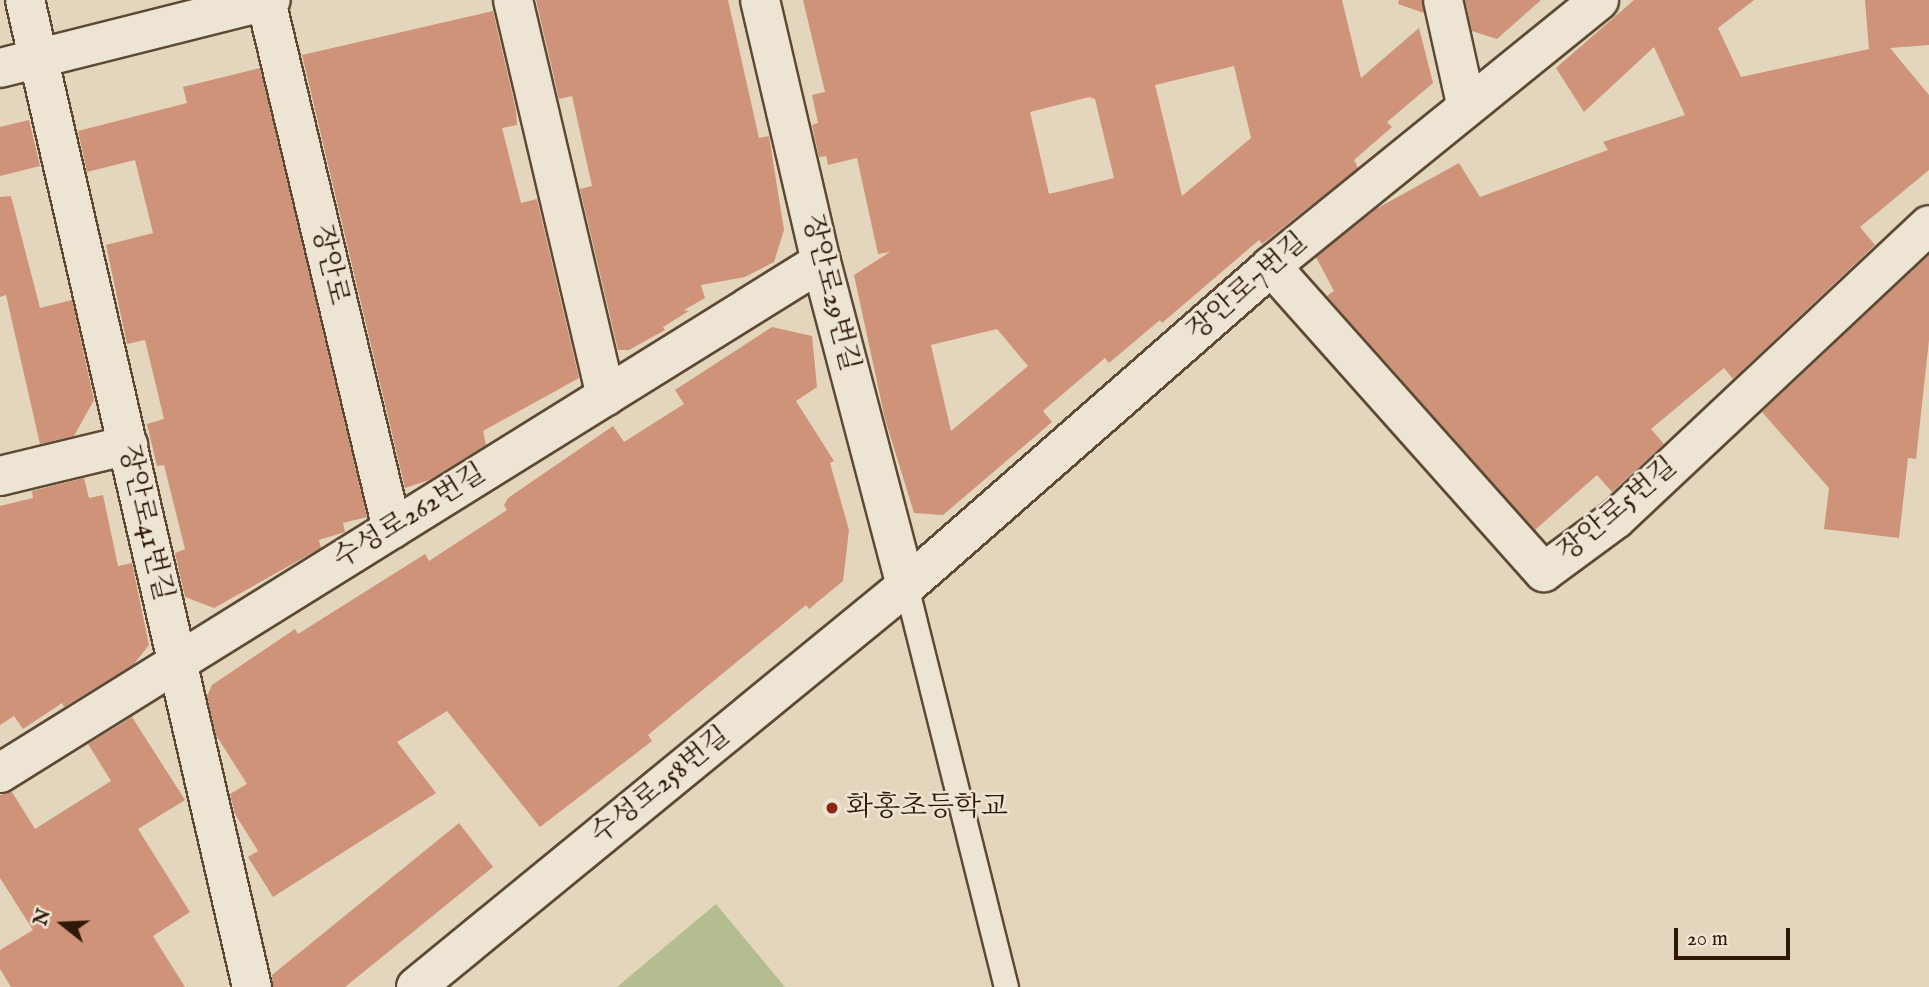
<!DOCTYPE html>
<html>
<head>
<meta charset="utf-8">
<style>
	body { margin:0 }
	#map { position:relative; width:1929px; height:987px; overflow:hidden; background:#e3d6bc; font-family:"IM FELL English","Noto Serif KR",serif }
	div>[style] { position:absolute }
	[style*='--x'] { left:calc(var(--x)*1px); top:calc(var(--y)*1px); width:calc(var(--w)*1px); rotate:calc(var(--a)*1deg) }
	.green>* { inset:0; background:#b4bd90 }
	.building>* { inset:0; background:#ce9378 }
	.roads { filter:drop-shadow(2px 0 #5d4934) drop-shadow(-2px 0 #5d4934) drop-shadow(0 2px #5d4934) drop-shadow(0 -2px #5d4934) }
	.lane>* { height:23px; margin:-11.5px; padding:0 11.5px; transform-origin:11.5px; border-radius:11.5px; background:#ede4d3 }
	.street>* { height:38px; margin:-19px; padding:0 19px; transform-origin:19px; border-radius:19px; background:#ede4d3 }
	.secondary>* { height:38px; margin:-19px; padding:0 19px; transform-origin:19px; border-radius:19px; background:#ede4d3 }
	.dots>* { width:19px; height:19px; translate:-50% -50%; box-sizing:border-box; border:4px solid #ede4d3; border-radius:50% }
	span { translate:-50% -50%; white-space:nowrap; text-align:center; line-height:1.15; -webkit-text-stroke:5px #ede4d3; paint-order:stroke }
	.street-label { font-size:28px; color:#301a07 }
	.poi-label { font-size:28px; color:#301a07 }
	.left { translate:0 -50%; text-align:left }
	.north { position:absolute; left:28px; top:889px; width:70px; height:70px; -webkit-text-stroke:5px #ede4d3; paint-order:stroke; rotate:288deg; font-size:19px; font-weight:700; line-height:28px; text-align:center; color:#301a07 }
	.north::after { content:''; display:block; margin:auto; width:24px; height:32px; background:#301a07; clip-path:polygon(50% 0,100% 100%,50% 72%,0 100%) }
	.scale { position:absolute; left:1674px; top:928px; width:116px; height:32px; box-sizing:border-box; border:4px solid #301a07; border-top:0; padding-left:9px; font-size:21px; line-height:24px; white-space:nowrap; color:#301a07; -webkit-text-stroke:5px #ede4d3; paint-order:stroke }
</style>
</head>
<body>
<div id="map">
	<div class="green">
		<i style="clip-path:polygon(716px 904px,785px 987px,617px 987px)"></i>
	</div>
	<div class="building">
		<i style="clip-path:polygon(536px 0,728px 0,759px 138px,769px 136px,784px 230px,774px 262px,745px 277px,701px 285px,705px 298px,684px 310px,689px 311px,663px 327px,665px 330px,629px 350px,618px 350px,580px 189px,592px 186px,572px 96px,559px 99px)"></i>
		<i style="clip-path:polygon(evenodd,803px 0,1342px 0,1361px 78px,1419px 28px,1433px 83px,1387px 122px,1392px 127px,1354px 160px,1358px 168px,1262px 244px,1259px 240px,1162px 323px,1160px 320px,1109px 363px,1105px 358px,1043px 411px,1052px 422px,943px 515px,914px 513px,885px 419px,854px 275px,890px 252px,878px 254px,857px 158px,828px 165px,826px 156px,819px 157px,812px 125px,818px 123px,812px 95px,825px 92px,803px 0,1234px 66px,1251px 138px,1182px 196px,1155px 85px,1234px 66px,803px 0,1089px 97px,1095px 99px,1114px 178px,1049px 194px,1030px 112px,1089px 97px,803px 0,997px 329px,1028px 366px,951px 431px,931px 345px,997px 329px)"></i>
		<i style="clip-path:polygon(1399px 0,1422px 0,1424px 13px,1398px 4px)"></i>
		<i style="clip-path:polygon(1465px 0,1541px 0,1497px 39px,1472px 31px)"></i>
		<i style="clip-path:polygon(1634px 0,1754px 0,1718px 28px,1741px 77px,1869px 49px,1865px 0,1929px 0,1929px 45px,1890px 48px,1929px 95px,1929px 170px,1860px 227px,1875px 245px,1733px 379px,1724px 368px,1651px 429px,1664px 444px,1612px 492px,1597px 475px,1535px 530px,1327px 296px,1334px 291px,1316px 257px,1376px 209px,1459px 163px,1480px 197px,1608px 150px,1603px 142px,1685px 115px,1654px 47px,1584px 112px,1556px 68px)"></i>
		<i style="clip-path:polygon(493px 11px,516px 110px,517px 125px,502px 128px,521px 203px,537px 199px,579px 378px,483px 431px,486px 445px,429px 480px,405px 488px,302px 55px)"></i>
		<i style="clip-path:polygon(260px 68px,367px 517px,343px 523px,345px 532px,319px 540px,321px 548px,214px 608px,185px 597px,175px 553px,185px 549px,164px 465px,157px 466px,147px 424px,164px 419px,145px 340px,127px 344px,106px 245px,153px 233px,135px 160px,87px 172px,78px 131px,187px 103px,183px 87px)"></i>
		<i style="clip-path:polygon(29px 120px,40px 166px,0 176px,0 127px)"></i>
		<i style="clip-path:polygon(11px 196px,40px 308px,72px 300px,94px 400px,74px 436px,40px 444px,6px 295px,0 297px,0 197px)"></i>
		<i style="clip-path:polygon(1929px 255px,1929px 340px,1916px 459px,1908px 458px,1899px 538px,1824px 529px,1829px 488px,1762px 412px)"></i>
		<i style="clip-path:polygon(772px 327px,812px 336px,817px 387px,796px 401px,834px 461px,830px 463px,849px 530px,843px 581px,809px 609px,806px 605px,648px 735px,652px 741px,540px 827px,447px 711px,397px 742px,436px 793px,273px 897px,248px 857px,258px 851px,235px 814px,230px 794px,247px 784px,216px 735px,207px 696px,212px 685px,295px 629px,298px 634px,425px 554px,429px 561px,507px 510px,504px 505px,508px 498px,613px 426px,624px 442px,684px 404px,675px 390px)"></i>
		<i style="clip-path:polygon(84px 478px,89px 498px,103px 495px,118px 566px,132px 563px,149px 645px,134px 664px,64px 707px,62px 703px,23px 729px,14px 716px,0 725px,0 506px,33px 498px,32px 491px)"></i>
		<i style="clip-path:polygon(132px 717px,185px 800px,138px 829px,190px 912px,153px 936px,185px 987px,11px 987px,0 969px,0 950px,33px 930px,0 878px,0 795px,12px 792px,35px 829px,111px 781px,88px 744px)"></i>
		<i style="clip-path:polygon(459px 823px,493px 867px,345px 987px,273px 987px,272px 975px)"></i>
	</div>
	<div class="roads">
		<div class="lane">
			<i style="--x:906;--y:586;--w:413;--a:76"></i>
		</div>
		<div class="street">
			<i style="--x:25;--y:0;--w:1013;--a:77.05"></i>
			<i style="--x:513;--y:0;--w:407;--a:76.8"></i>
			<i style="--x:1443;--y:0;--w:107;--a:77.5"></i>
			<i style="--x:266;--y:1;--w:543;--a:76.58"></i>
			<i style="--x:1271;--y:266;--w:410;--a:48.3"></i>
			<i style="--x:1544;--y:572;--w:89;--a:-36.4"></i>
			<i style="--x:1616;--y:519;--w:429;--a:-43.2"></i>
			<i style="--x:0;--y:476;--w:132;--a:-13.6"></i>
			<i style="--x:0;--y:773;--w:967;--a:-31.9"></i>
			<i style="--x:416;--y:987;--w:633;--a:-39.3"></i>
			<i style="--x:906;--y:586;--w:485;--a:-41.2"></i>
			<i style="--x:1271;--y:266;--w:422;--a:-39"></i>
		</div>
		<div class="secondary">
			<i style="--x:760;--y:0;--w:269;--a:76.9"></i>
			<i style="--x:821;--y:262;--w:335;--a:75.3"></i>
			<i style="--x:0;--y:68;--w:279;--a:-14.1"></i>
		</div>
	</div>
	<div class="dots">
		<i style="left:832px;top:808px;background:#8f2418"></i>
	</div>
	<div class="street-label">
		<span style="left:329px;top:265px;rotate:77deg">장안로</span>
		<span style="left:1248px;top:287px;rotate:-41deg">장안로7번길</span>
		<span style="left:830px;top:293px;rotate:76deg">장안로29번길</span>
		<span style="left:1618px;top:510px;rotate:-40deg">장안로5번길</span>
		<span style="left:410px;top:517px;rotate:-32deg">수성로262번길</span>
		<span style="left:145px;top:523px;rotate:77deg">장안로41번길</span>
		<span style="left:661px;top:786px;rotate:-39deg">수성로258번길</span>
	</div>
	<div class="poi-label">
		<span class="left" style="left:846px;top:808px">화홍초등학교</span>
	</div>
	<div class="north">N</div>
	<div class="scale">20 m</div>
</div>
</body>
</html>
